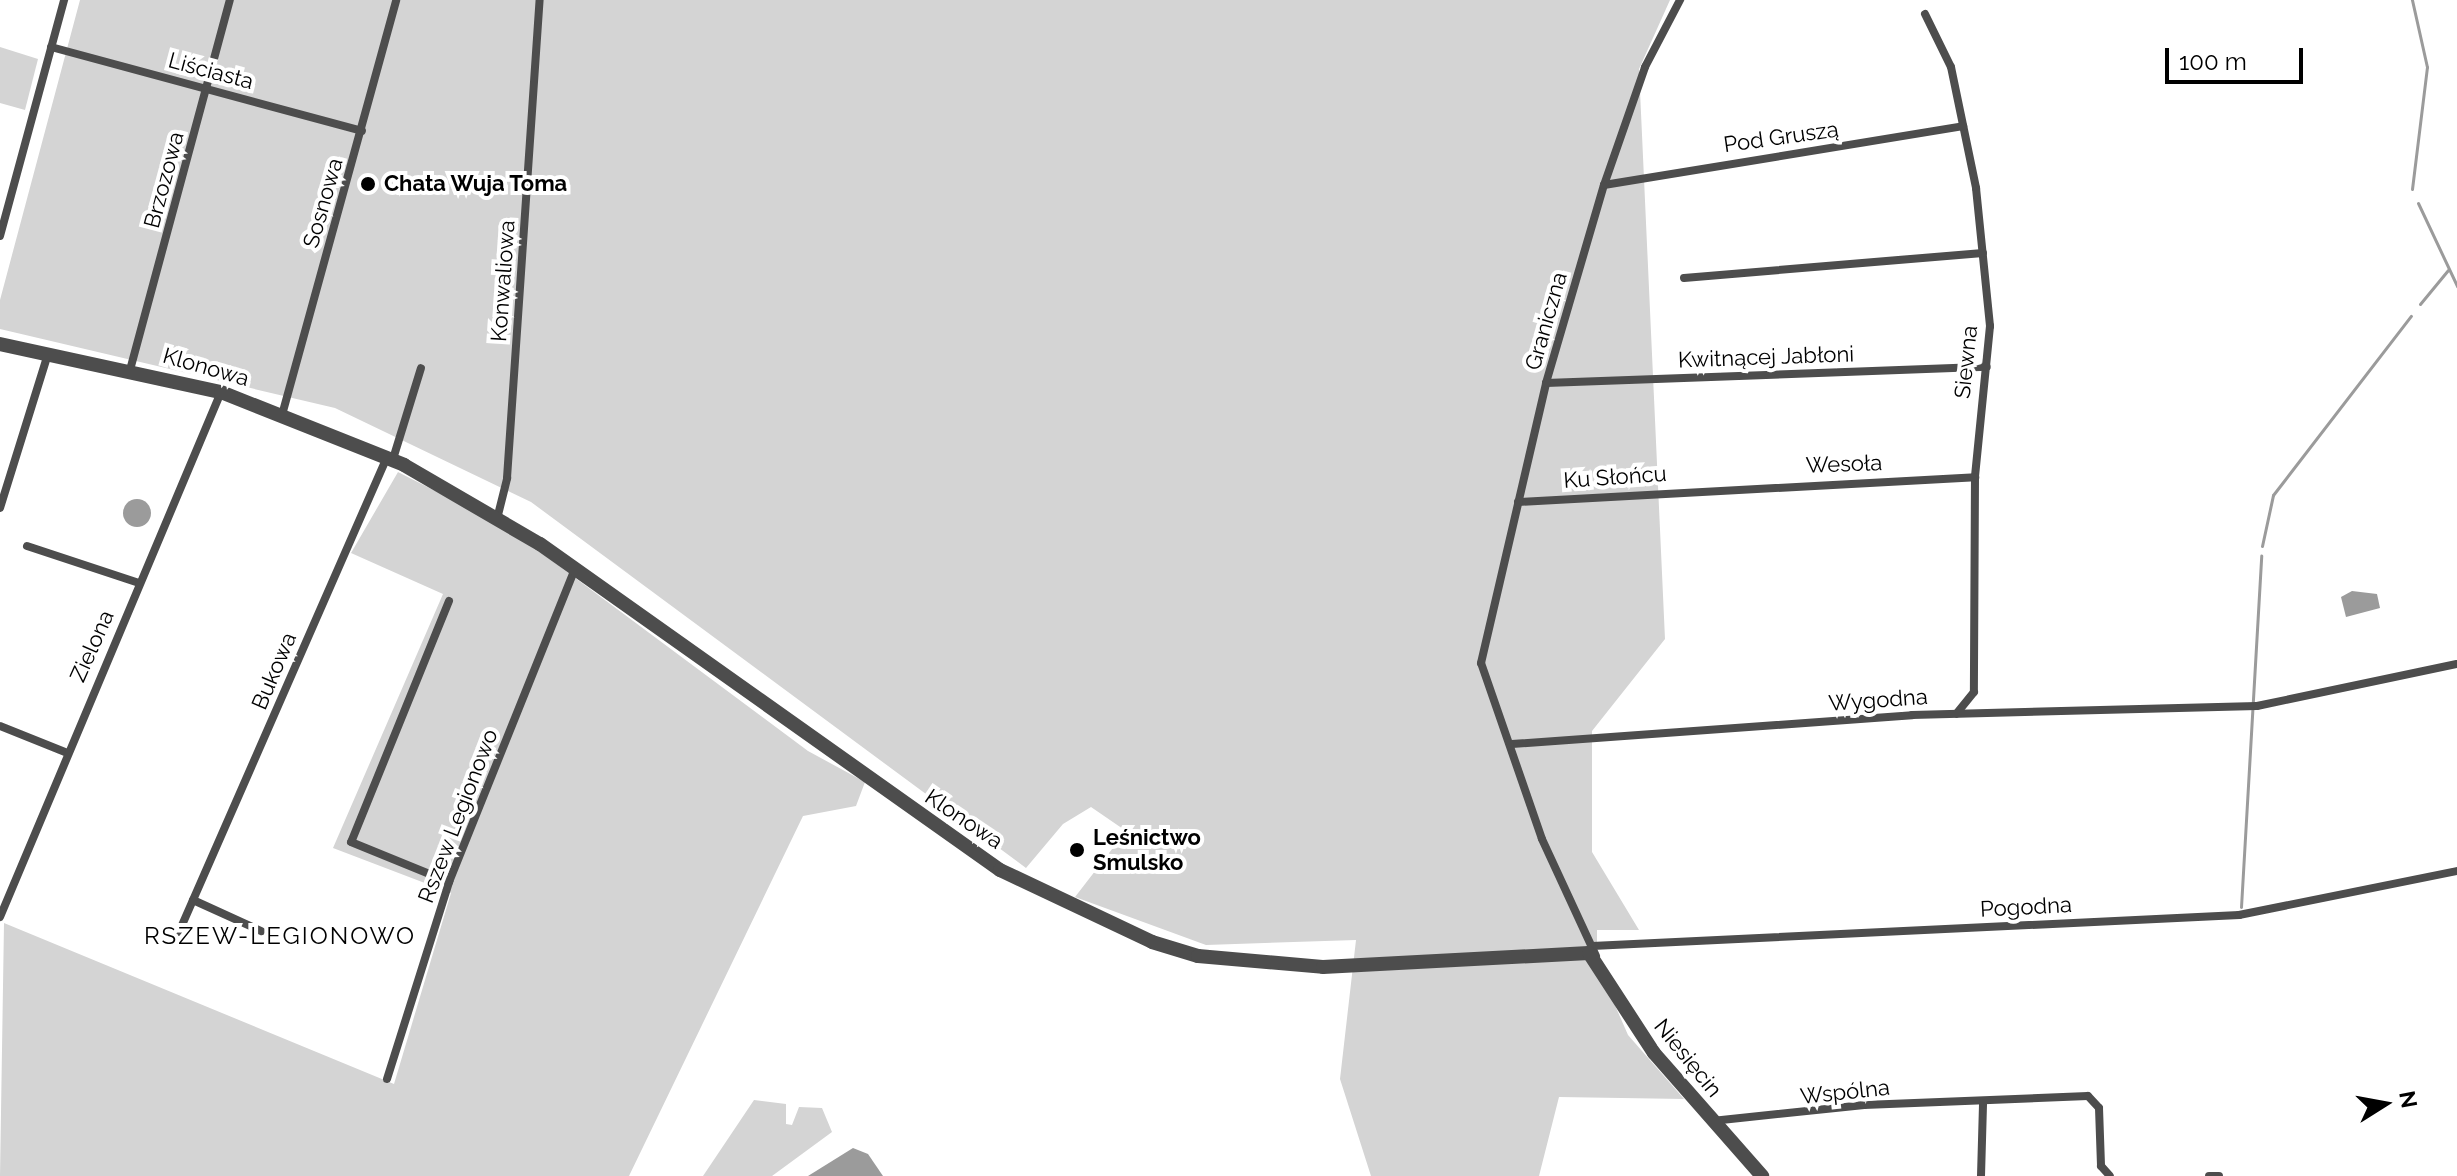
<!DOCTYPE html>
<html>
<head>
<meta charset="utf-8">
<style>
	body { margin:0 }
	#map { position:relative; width:2457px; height:1176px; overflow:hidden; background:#fff; font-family:Raleway,sans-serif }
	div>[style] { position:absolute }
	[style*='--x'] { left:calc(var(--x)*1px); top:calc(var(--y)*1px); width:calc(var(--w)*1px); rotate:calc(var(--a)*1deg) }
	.green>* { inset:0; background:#d4d4d4 }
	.water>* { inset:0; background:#9b9b9b }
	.round { border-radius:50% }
	.stream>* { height:3px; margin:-1.5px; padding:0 1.5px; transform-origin:1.5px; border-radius:1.5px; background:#9b9b9b }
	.minor>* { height:8px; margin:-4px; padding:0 4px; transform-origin:4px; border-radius:4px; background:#4d4d4d }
	.tertiary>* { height:14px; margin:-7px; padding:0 7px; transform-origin:7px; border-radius:7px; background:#4d4d4d }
	.dots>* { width:22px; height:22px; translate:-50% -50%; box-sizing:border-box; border:4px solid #fff; border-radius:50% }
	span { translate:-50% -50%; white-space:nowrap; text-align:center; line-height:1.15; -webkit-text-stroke:8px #fff; paint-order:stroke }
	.street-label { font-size:22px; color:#000 }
	.poi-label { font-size:22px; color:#000; font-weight:700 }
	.left { translate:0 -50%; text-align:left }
	.neighbourhood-label { font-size:24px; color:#000; letter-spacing:2px }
	.north { position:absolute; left:2345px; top:1064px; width:80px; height:80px; -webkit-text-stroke:6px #fff; paint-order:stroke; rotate:79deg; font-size:22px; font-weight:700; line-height:32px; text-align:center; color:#000 }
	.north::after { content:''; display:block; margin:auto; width:28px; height:36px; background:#000; clip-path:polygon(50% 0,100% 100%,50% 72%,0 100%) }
	.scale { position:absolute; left:2165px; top:48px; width:138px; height:36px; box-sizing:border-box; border:4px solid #000; border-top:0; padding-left:10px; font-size:24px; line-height:28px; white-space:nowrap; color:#000; -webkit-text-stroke:6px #fff; paint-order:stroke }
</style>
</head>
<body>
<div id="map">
	<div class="green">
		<i style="clip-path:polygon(80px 0,1670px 0,1639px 69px,1665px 639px,1592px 731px,1592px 852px,1639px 930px,1597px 930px,1597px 964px,1628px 1035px,1684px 1099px,1559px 1097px,1539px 1176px,1371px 1176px,1340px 1079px,1356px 940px,1206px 945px,1075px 897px,1126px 831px,1091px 807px,1063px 824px,1026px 868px,531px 502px,335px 408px,0 329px,0 300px)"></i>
		<i style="clip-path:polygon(0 47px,38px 59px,25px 110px,0 103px)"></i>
		<i style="clip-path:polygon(398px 472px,508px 528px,808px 751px,865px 782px,856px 806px,803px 816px,629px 1176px,0 1176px,4px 923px,394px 1084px,451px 893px,333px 848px,443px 594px,351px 553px)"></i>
		<i style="clip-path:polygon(754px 1100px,786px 1104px,786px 1124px,792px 1125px,799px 1107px,822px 1108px,832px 1132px,772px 1176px,703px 1176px)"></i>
	</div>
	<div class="water">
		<i class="round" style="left:123px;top:499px;width:28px;height:28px"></i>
		<i style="clip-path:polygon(2352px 591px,2377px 594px,2380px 608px,2346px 617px,2341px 597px)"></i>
		<i style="clip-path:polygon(853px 1148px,868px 1154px,883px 1176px,808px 1176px)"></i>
	</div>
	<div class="stream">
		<i style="--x:2412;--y:189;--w:123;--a:-83"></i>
		<i style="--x:2427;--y:67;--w:69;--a:-102.6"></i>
		<i style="--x:2418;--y:203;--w:92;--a:64.8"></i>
		<i style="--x:2420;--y:304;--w:44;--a:-50.5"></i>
		<i style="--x:2262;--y:546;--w:52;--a:-77.8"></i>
		<i style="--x:2273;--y:495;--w:226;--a:-52.4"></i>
		<i style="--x:2241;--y:907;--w:352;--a:-86.7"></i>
	</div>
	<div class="minor">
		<i style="--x:1925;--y:14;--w:59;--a:63.9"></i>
		<i style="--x:1951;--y:67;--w:124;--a:78.3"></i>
		<i style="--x:1976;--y:188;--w:139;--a:84.2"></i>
		<i style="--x:1990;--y:326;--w:152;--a:95.7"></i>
		<i style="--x:1975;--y:477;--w:215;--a:90.3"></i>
		<i style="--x:1974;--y:692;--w:28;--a:129"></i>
		<i style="--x:51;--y:47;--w:322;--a:15.1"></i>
		<i style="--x:1604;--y:185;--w:364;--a:-9.3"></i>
		<i style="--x:0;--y:236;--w:245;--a:-74.8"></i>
		<i style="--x:1684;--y:278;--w:300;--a:-4.8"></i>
		<i style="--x:130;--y:370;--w:383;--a:-74.9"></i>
		<i style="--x:1546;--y:383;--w:441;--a:-2.1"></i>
		<i style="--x:282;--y:415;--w:430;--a:-74.6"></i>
		<i style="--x:393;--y:459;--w:95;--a:-72.9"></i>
		<i style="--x:1518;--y:502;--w:458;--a:-3.1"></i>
		<i style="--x:0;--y:508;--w:161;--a:-72.7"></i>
		<i style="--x:498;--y:515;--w:38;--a:-76"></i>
		<i style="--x:507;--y:478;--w:479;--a:-86.1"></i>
		<i style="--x:27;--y:546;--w:118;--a:18.3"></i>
		<i style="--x:449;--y:601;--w:260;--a:112.1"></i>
		<i style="--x:351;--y:842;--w:106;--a:22.2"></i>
		<i style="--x:0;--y:726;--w:70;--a:21.8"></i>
		<i style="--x:1512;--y:744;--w:401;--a:-4.1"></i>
		<i style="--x:1912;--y:715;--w:345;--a:-1.5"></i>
		<i style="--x:2257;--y:706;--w:204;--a:-11.9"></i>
		<i style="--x:193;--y:900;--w:75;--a:24.5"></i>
		<i style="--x:0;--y:917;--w:570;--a:-67.17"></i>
		<i style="--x:179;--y:932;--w:519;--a:-66.35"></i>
		<i style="--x:1592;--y:946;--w:648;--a:-2.74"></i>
		<i style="--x:2239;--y:915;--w:222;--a:-11.4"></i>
		<i style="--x:1596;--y:956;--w:129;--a:-114.8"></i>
		<i style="--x:1542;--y:839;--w:186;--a:-109.1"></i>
		<i style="--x:1481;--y:663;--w:287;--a:-76.9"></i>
		<i style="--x:1546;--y:383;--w:206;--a:-73.7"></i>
		<i style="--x:1604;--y:185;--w:125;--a:-70.8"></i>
		<i style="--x:1645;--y:67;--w:76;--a:-62.4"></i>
		<i style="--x:387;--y:1079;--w:207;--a:-72.5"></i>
		<i style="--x:449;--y:882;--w:335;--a:-68.1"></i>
		<i style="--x:1712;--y:1121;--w:153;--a:-6"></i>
		<i style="--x:1864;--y:1105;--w:224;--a:-2.3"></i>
		<i style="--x:2088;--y:1096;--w:16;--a:47"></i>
		<i style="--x:2099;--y:1108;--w:58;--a:88"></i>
		<i style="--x:2101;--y:1166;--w:13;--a:48"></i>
		<i style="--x:1981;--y:1176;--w:73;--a:-88.4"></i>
		<i style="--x:2209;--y:1176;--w:10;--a:0"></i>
	</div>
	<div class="tertiary">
		<i style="--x:0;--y:344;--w:226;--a:12.3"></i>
		<i style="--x:221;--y:392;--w:197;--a:21.7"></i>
		<i style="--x:404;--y:465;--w:157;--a:30.2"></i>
		<i style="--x:540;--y:544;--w:564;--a:35.33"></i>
		<i style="--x:1000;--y:870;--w:168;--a:25.3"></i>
		<i style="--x:1152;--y:942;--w:48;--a:16.9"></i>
		<i style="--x:1198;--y:956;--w:125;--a:5"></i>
		<i style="--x:1323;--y:967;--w:266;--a:-3"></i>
		<i style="--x:1589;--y:953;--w:119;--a:57"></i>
		<i style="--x:1654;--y:1053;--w:164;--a:48.7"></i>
	</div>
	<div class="dots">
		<i style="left:368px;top:184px;background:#000"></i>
		<i style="left:1077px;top:850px;background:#000"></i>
	</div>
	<div class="street-label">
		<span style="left:211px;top:71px;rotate:15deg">Liściasta</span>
		<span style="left:1781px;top:137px;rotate:-8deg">Pod Gruszą</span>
		<span style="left:164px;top:180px;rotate:-75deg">Brzozowa</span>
		<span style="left:323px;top:203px;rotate:-74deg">Sosnowa</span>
		<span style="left:503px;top:281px;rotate:-86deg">Konwaliowa</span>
		<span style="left:1546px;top:321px;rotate:-74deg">Graniczna</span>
		<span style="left:1766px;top:357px;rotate:-2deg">Kwitnącej Jabłoni</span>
		<span style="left:1966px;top:362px;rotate:-84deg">Siewna</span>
		<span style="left:206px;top:367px;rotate:16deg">Klonowa</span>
		<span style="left:1844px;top:464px;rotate:-2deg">Wesoła</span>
		<span style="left:1615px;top:477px;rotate:-4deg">Ku Słońcu</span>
		<span style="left:92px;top:646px;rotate:-66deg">Zielona</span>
		<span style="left:274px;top:671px;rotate:-67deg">Bukowa</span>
		<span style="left:1878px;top:700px;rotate:-4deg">Wygodna</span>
		<span style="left:458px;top:816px;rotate:-69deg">Rszew Legionowo</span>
		<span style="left:964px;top:819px;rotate:34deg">Klonowa</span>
		<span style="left:2026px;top:907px;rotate:-3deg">Pogodna</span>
		<span style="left:1688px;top:1058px;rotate:51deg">Niesięcin</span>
		<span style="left:1845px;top:1092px;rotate:-6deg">Wspólna</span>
	</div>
	<div class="poi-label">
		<span class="left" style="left:384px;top:184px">Chata Wuja Toma</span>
		<span class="left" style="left:1093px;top:850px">Leśnictwo<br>Smulsko</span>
	</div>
	<div class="neighbourhood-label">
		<span style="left:280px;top:936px">RSZEW-LEGIONOWO</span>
	</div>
	<div class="north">N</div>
	<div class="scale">100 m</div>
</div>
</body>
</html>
